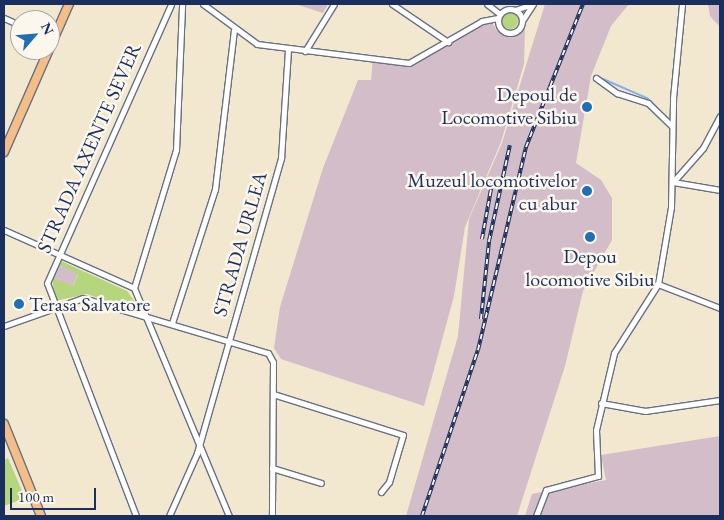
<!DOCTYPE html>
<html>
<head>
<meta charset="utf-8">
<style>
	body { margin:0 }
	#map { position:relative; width:724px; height:520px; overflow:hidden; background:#f2e8cf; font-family:"EB Garamond",serif }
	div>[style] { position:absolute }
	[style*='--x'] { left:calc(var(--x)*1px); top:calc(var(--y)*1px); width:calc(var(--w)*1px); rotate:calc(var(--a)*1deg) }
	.industrial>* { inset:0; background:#d2bdc8; transform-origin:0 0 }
	.green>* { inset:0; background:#b6d67e }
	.round { border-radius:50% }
	.stream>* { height:2px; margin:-1px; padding:0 1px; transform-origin:1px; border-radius:1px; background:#82b1ec }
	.roads { filter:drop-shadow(1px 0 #667086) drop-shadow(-1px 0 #667086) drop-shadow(0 1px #667086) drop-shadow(0 -1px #667086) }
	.minor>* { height:5px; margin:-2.5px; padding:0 2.5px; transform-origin:2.5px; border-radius:2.5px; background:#fff }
	.minor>.ring { margin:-2.5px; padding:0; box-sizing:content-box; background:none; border:5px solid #fff; border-radius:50% }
	.primary>* { height:8px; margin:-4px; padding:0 4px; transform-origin:4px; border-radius:4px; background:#f6be87 }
	.rail>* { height:4px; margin-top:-2px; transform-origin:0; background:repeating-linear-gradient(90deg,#fbf7ec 0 5.5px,#1b2f5e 0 11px); box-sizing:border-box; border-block:1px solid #1b2f5e }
	.dots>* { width:14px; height:14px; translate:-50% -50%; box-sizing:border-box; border:2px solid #fbf7ec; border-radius:50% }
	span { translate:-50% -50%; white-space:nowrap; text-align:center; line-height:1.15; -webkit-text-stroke:5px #fbf7ec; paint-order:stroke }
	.poi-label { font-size:20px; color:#1b2f5e }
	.right { translate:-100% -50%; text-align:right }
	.left { translate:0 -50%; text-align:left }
	.street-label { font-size:20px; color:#1b2f5e }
	.frame { position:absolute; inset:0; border:5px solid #1b2f5e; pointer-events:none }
	.north { position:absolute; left:10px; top:10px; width:50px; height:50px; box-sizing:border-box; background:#fbf7ec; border:1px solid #a1a7b3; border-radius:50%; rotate:63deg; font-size:14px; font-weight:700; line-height:20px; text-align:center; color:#1b2f5e }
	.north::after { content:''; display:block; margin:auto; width:18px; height:22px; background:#1f6fb2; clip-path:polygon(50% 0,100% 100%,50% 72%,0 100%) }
	.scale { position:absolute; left:10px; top:488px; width:86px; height:22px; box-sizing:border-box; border:2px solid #1b2f5e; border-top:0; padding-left:6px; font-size:15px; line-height:18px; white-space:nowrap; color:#1b2f5e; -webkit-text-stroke:4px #fbf7ec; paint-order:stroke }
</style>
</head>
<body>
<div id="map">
	<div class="industrial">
		<i style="clip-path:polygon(295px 4px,328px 4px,323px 13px)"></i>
		<i style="clip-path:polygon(545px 4px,629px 4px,611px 26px,591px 76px,576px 163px,601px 180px,612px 198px,612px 240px,583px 291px,565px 366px,517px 516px,406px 516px,458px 336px,469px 219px,502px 143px)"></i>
		<i style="clip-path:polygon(708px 4px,720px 4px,720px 27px,710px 16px)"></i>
		<i style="clip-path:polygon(490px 19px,497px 31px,507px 37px,525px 28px,524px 64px,501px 142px,465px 227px,454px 296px,424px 406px,281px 359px,274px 348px,280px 307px,323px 168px,358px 80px,371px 80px,373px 59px,418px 61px)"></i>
		<i style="left:57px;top:264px;width:23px;height:15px;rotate:23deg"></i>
		<i style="clip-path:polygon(720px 436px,720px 516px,525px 516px,532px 494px,606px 480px,601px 455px)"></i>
	</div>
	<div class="green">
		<i class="round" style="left:502px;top:13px;width:16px;height:16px"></i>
		<i style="clip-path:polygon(59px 260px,127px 291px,138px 306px,133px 311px,87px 294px,55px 301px,52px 278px,73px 286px,78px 274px,57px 264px)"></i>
		<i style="clip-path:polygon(8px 458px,25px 498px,4px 506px,4px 460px)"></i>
	</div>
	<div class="stream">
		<i style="--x:603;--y:79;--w:48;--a:23.4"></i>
		<i style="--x:647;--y:98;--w:27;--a:45"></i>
	</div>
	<div class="roads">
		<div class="minor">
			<i style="--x:203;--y:4;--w:67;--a:36.5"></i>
			<i style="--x:257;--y:44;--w:153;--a:7.1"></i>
			<i style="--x:409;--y:63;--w:84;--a:-29.9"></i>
			<i style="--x:482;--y:21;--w:16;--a:-11"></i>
			<i style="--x:392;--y:4;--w:68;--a:34.2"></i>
			<i style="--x:487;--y:4;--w:16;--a:38"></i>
			<i class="ring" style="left:498px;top:9px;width:19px;height:19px"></i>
			<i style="--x:515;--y:10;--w:18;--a:-19"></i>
			<i style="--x:4;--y:18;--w:17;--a:24"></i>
			<i style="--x:522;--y:21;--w:20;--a:-57"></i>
			<i style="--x:305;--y:51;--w:55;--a:-58.3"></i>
			<i style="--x:596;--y:78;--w:26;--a:36"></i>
			<i style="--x:617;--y:93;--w:33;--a:18"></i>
			<i style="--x:648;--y:103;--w:33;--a:44"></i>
			<i style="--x:673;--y:182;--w:45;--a:-48.6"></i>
			<i style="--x:703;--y:148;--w:36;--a:-62"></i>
			<i style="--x:673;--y:182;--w:48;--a:9.7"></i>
			<i style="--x:4;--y:230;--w:142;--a:24"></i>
			<i style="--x:658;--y:284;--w:66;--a:21.2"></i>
			<i style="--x:134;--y:288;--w:144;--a:-73.1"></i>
			<i style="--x:176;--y:150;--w:146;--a:-87.6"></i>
			<i style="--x:134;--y:288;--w:247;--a:67.4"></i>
			<i style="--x:172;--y:323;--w:141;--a:-72.2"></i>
			<i style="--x:215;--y:189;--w:160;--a:-83.2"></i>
			<i style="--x:4;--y:326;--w:84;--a:-19.5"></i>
			<i style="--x:83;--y:298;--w:193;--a:16.6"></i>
			<i style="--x:268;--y:353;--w:10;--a:61"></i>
			<i style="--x:273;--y:362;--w:154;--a:90.4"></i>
			<i style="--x:273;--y:394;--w:136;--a:17.5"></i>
			<i style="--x:403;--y:435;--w:49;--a:106.6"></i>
			<i style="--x:389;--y:482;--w:13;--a:129"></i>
			<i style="--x:601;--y:403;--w:45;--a:10.3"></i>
			<i style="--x:645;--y:411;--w:76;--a:-8.3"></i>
			<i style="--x:272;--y:468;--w:51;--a:17"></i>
			<i style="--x:136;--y:516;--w:249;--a:-110.9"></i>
			<i style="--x:47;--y:283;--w:305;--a:-66"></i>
			<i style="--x:169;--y:516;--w:69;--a:-66"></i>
			<i style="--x:197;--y:453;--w:307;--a:-74.1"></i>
			<i style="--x:281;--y:158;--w:109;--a:-86.3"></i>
			<i style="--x:536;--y:516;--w:28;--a:-69"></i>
			<i style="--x:546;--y:490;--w:54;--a:-15.1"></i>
			<i style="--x:598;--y:476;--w:46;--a:-92.5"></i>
			<i style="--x:596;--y:430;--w:79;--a:-76.8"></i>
			<i style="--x:614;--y:353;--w:82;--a:-57.5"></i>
			<i style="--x:658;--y:284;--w:78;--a:-80.4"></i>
			<i style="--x:671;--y:207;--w:109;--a:-88.9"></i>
			<i style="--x:673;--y:98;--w:94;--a:-84.5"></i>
		</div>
		<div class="primary">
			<i style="--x:4;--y:152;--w:162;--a:-66.3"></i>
			<i style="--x:4;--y:424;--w:99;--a:68.1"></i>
		</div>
	</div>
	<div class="rail">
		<i style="--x:482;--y:239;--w:62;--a:-79.8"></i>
		<i style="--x:481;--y:319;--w:78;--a:-84.1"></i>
		<i style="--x:489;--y:241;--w:98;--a:-77.7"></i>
		<i style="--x:422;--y:516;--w:175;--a:-71.4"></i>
		<i style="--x:478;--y:350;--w:209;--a:-76.7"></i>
		<i style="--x:526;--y:147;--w:154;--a:-68.3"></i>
	</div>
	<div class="dots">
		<i style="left:587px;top:107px;background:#1f6fb2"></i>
		<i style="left:587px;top:191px;background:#1f6fb2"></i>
		<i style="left:590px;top:237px;background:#1f6fb2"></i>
		<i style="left:19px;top:304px;background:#1f6fb2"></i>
	</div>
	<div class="poi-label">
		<span class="right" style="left:577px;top:106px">Depoul de<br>Locomotive Sibiu</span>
		<span class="right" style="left:577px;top:192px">Muzeul locomotivelor<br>cu abur</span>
		<span style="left:590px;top:268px">Depou<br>locomotive Sibiu</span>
		<span class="left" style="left:29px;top:304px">Terasa Salvatore</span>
	</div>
	<div class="street-label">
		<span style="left:89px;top:148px;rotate:-66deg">STRADA AXENTE SEVER</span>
		<span style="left:240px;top:244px;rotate:-74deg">STRADA URLEA</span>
	</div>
	<div class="frame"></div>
	<div class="north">N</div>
	<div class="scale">100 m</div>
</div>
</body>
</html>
